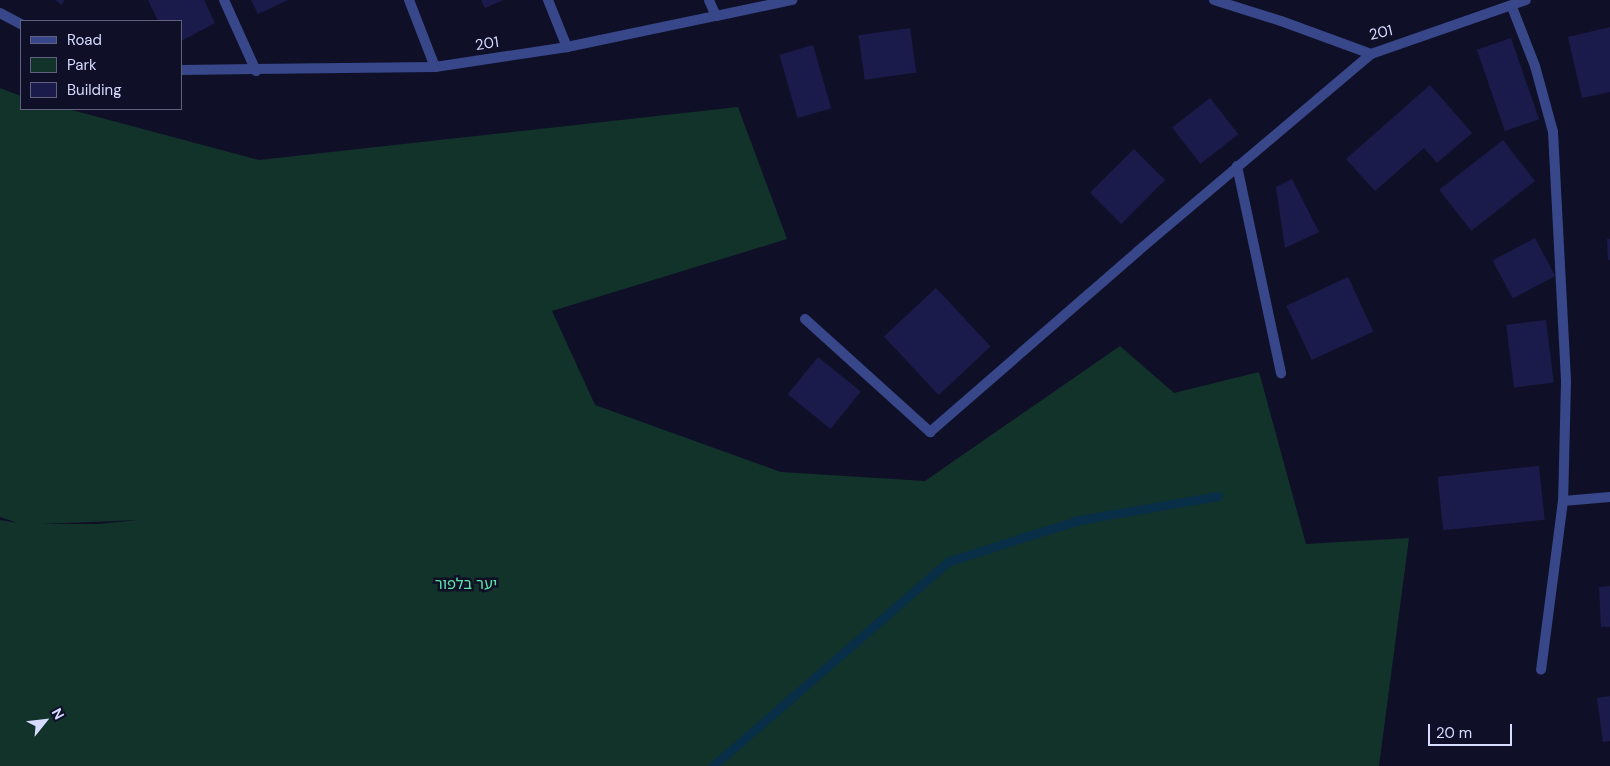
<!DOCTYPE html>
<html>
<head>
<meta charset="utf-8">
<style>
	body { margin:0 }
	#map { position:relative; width:1610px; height:766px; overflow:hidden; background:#0f1028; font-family:"DM Sans","Noto Sans Hebrew",sans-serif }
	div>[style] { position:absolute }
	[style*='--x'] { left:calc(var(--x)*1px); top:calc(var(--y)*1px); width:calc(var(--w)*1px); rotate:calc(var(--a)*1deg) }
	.green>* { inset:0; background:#12332a }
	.stream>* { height:9px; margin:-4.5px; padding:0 4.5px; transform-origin:4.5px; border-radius:4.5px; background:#082e48 }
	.building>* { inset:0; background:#1a1b4a; transform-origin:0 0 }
	.service>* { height:10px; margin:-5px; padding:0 5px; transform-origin:5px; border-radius:5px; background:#384789 }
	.minor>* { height:10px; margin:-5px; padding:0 5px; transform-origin:5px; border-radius:5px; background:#384789 }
	.tertiary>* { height:10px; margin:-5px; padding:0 5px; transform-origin:5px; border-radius:5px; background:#384789 }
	span { translate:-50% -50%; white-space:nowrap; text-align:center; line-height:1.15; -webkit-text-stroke:5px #0f1028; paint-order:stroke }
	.street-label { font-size:15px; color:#d6dbff }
	.park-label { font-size:15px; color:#5de4a4 }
	.legend { position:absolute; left:20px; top:20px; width:162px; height:90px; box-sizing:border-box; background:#0f1028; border:1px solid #5f617e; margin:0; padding:6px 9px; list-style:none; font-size:15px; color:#d6dbff }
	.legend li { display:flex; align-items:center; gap:10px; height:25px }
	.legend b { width:25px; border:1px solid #5f617e }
	.north { position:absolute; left:20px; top:696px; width:50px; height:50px; -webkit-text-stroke:4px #0f1028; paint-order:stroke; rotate:61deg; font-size:14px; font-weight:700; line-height:20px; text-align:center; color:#d6dbff }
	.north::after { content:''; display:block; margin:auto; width:18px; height:22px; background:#d6dbff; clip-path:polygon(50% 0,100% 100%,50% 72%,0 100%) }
	.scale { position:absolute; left:1428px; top:724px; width:84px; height:22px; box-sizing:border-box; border:2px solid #d6dbff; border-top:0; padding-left:6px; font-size:15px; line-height:18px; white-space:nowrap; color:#d6dbff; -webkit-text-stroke:4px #0f1028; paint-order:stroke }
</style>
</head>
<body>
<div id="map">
	<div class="green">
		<i style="clip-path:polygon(evenodd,0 88px,21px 96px,21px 109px,68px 109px,259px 160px,738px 107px,787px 239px,552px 311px,595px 405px,781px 472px,925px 481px,1120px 346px,1174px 393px,1259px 372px,1306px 544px,1409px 538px,1379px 766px,0 766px,0 520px,18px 523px,0 517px,0 88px,139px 520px,98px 524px,41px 524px,139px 520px)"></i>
	</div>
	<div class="stream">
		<i style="--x:713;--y:766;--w:313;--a:-41"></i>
		<i style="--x:949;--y:561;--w:136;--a:-17.5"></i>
		<i style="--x:1079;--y:520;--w:141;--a:-9.8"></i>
	</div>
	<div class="building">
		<i style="clip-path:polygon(55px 0,65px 0,61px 5px)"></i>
		<i style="clip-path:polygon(148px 0,204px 0,215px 23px,181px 41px,181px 21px,158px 21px)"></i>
		<i style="clip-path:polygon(251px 0,288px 0,258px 14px)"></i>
		<i style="clip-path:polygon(481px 0,503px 0,485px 8px)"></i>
		<i style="clip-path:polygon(1610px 27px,1610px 92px,1582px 98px,1568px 37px)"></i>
		<i style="left:910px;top:28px;width:45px;height:52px;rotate:82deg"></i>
		<i style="left:1511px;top:38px;width:86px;height:36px;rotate:71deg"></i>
		<i style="left:813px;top:45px;width:66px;height:35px;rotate:74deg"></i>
		<i style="clip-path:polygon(1430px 85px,1472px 133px,1437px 163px,1424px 148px,1375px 191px,1346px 159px)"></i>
		<i style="left:1210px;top:98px;width:46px;height:48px;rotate:52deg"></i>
		<i style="left:1503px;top:140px;width:52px;height:81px;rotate:52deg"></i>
		<i style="left:1134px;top:149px;width:44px;height:62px;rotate:45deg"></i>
		<i style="clip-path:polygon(1292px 179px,1319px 232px,1285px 248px,1276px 187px)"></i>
		<i style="left:1535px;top:238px;width:43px;height:48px;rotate:62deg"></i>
		<i style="clip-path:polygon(1607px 239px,1610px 239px,1610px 260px,1608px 260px)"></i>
		<i style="left:1348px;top:277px;width:60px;height:68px;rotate:65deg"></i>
		<i style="left:936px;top:288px;width:80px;height:71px;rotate:47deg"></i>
		<i style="left:1546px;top:320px;width:63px;height:40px;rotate:83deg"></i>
		<i style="left:818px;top:357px;width:55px;height:48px;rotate:39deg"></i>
		<i style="left:1539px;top:466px;width:54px;height:102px;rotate:84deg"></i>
		<i style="clip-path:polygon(1610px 586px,1610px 627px,1601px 627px,1599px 587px)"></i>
		<i style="clip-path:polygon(1610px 696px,1610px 741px,1603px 742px,1597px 698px)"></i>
	</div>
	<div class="service">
		<i style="--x:1237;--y:166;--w:212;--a:78"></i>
	</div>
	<div class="minor">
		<i style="--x:224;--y:0;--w:78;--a:65.7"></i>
		<i style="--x:409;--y:0;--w:72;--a:68.8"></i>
		<i style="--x:548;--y:0;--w:51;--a:68"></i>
		<i style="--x:1512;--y:7;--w:63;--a:68.7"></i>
		<i style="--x:1535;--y:66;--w:68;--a:74.7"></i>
		<i style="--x:1553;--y:132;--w:250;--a:87"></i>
		<i style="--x:1566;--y:382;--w:119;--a:91.4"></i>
		<i style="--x:1563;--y:501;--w:170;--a:97.4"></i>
		<i style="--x:0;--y:13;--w:24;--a:28"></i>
		<i style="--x:181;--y:70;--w:254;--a:-0.7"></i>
		<i style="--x:435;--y:67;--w:134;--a:-8.6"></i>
		<i style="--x:567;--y:47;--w:152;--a:-11.8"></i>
		<i style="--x:716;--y:16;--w:17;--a:-114"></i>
		<i style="--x:805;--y:319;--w:169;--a:42.1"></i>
		<i style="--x:930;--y:432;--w:276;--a:-41"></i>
		<i style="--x:1138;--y:251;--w:305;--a:-40.2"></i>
		<i style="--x:1563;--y:501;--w:47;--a:-4.9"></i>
	</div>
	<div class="tertiary">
		<i style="--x:1214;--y:0;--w:70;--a:17.4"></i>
		<i style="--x:1281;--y:21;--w:96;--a:20.1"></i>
		<i style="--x:1371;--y:54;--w:164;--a:-19.2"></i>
		<i style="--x:716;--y:16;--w:78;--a:-11.9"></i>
	</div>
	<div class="street-label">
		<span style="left:1381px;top:33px;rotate:-13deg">201</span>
		<span style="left:487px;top:44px;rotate:-9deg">201</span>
	</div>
	<div class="park-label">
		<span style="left:466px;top:585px">יער בלפור</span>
	</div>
	<ul class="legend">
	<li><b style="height:6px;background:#384789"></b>Road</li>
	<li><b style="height:14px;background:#12332a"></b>Park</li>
	<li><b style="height:14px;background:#1a1b4a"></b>Building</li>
	</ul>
	<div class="north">N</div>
	<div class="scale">20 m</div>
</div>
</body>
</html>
